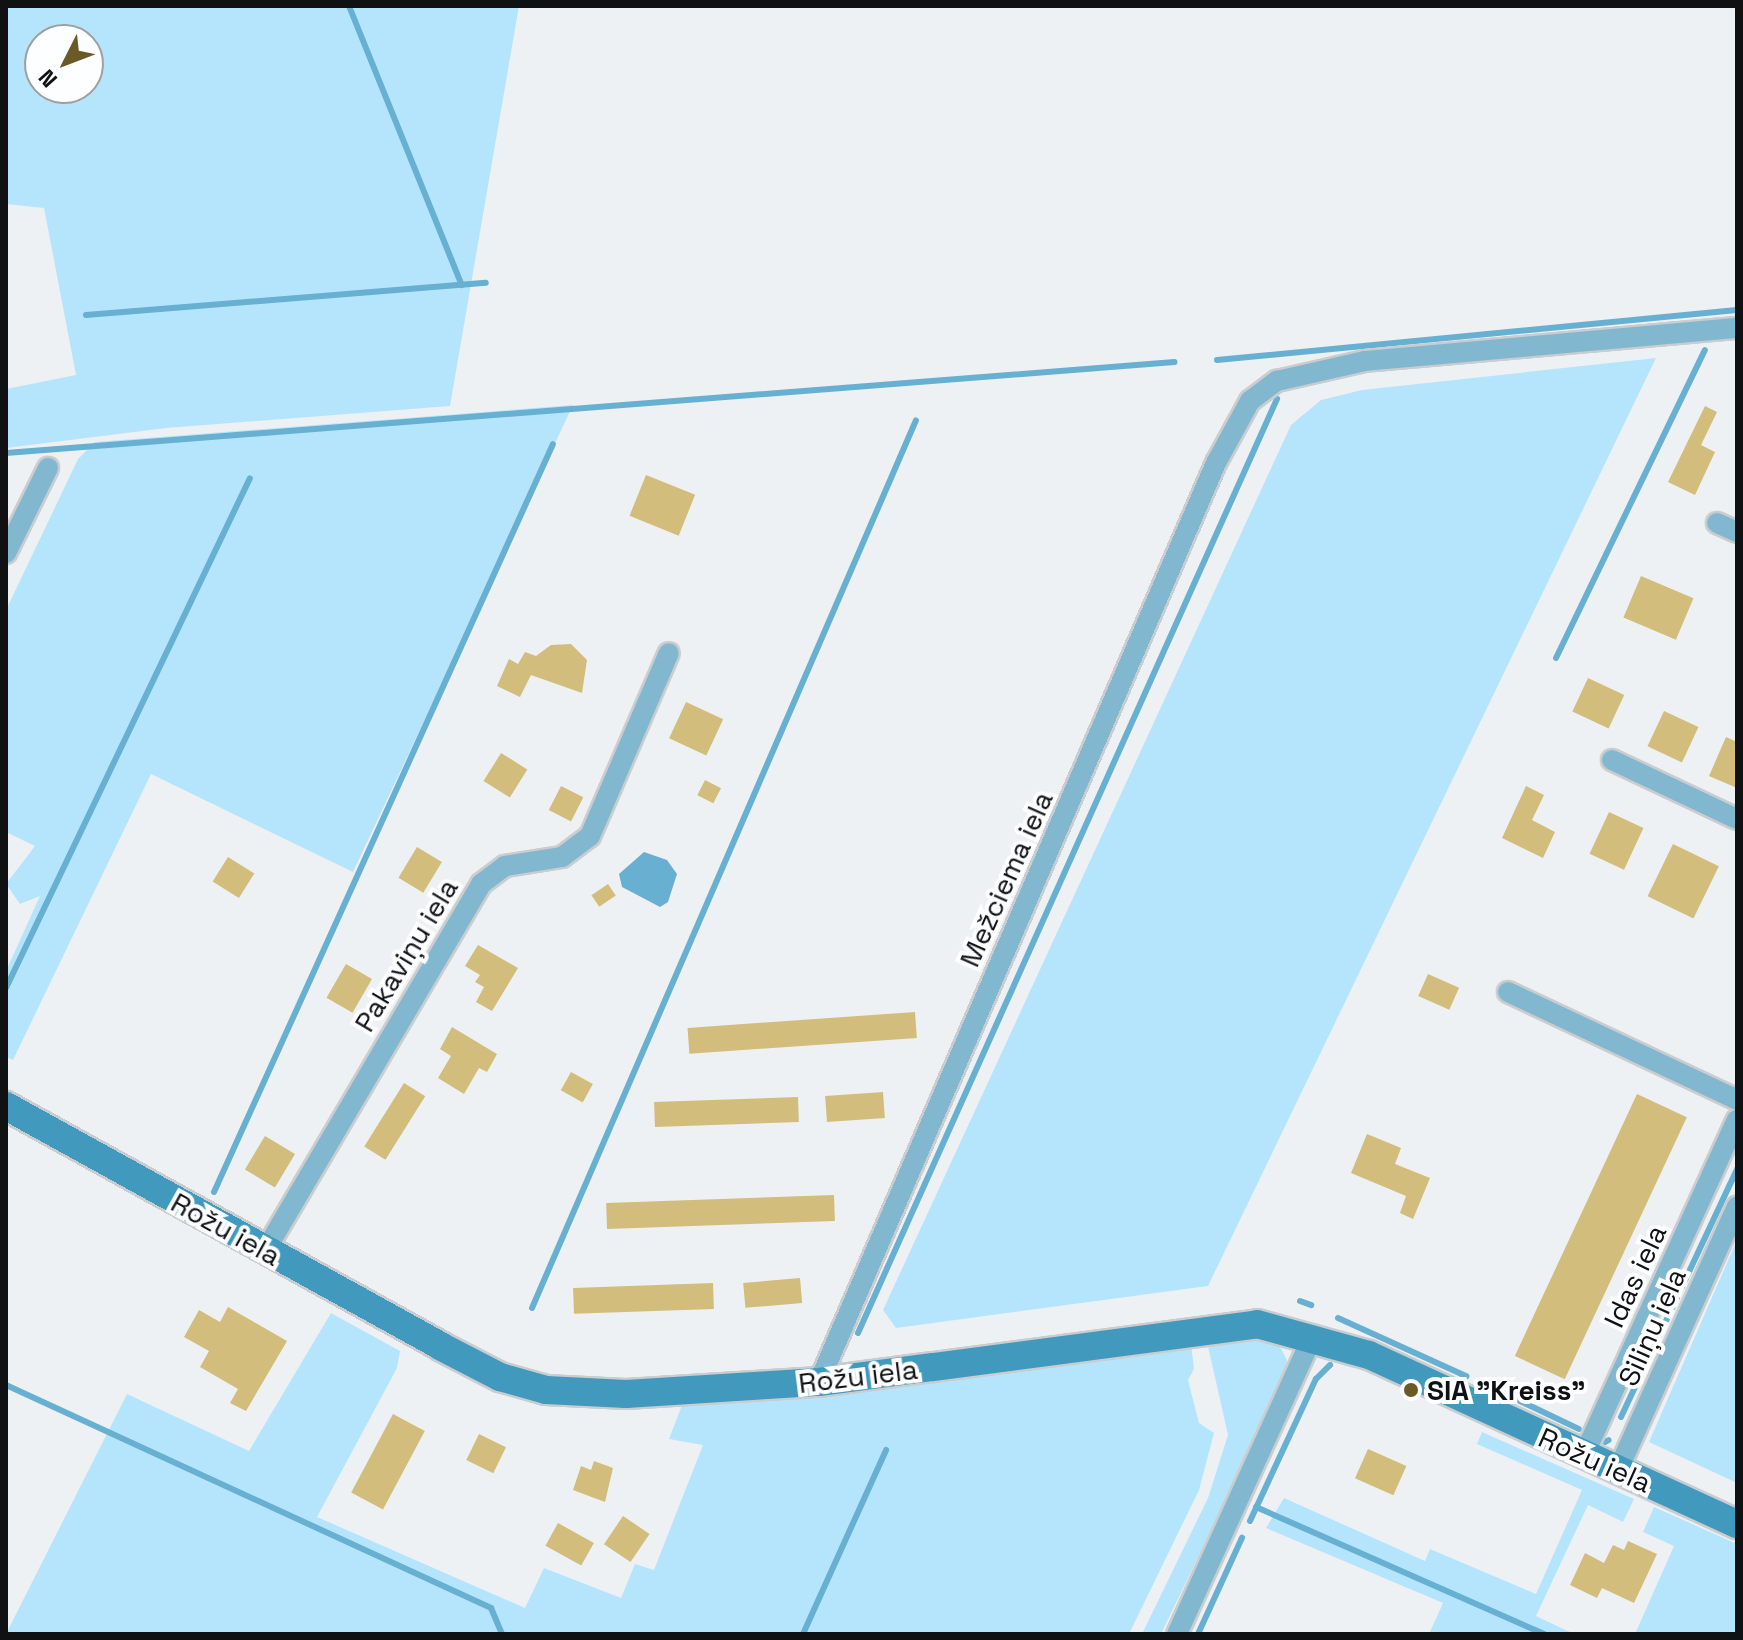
<!DOCTYPE html>
<html>
<head>
<meta charset="utf-8">
<style>
	body { margin:0 }
	#map { position:relative; width:1743px; height:1640px; overflow:hidden; background:#eef1f3; font-family:"Space Grotesk",sans-serif }
	div>[style] { position:absolute }
	[style*='--x'] { left:calc(var(--x)*1px); top:calc(var(--y)*1px); width:calc(var(--w)*1px); rotate:calc(var(--a)*1deg) }
	.green>* { inset:0; background:#b5e5fc }
	.water>* { inset:0; background:#67b0d1 }
	.stream>* { height:6px; margin:-3px; padding:0 3px; transform-origin:3px; border-radius:3px; background:#67b0d1 }
	.building>* { inset:0; background:#d2bd7c; transform-origin:0 0 }
	.roads { filter:drop-shadow(2px 0 #cacdcf) drop-shadow(-2px 0 #cacdcf) drop-shadow(0 2px #cacdcf) drop-shadow(0 -2px #cacdcf) }
	.street>* { height:20px; margin:-10px; padding:0 10px; transform-origin:10px; border-radius:10px; background:#82b7d0 }
	.secondary>* { height:28px; margin:-14px; padding:0 14px; transform-origin:14px; border-radius:14px; background:#4199be }
	.dots>* { width:22px; height:22px; translate:-50% -50%; box-sizing:border-box; border:4px solid #fcfeff; border-radius:50% }
	span { translate:-50% -50%; white-space:nowrap; text-align:center; line-height:1.15; -webkit-text-stroke:8px #fcfeff; paint-order:stroke }
	.street-label { font-size:28px; color:#101112 }
	.poi-label { font-size:28px; color:#101112; font-weight:700 }
	.left { translate:0 -50%; text-align:left }
	.frame { position:absolute; inset:0; border:8px solid #101112; pointer-events:none }
	.north { position:absolute; left:24px; top:24px; width:80px; height:80px; box-sizing:border-box; background:#fcfeff; border:2px solid #9e9fa0; border-radius:50%; rotate:228deg; font-size:22px; font-weight:700; line-height:32px; text-align:center; color:#101112 }
	.north::after { content:''; display:block; margin:auto; width:28px; height:36px; background:#695a27; clip-path:polygon(50% 0,100% 100%,50% 72%,0 100%) }
</style>
</head>
<body>
<div id="map">
	<div class="green">
		<i style="clip-path:polygon(evenodd,6px 6px,519px 6px,450px 406px,166px 428px,6px 448px,6px 389px,76px 375px,44px 208px,6px 204px,6px 6px,88px 40px,88px 88px,40px 88px,40px 40px,88px 40px)"></i>
		<i style="clip-path:polygon(1656px 358px,1208px 1286px,896px 1328px,883px 1310px,1291px 425px,1321px 400px,1362px 390px)"></i>
		<i style="clip-path:polygon(573px 405px,353px 872px,151px 774px,13px 1060px,6px 1057px,6px 971px,40px 896px,20px 904px,6px 884px,35px 846px,6px 832px,6px 610px,78px 459px,95px 442px)"></i>
		<i style="clip-path:polygon(1737px 1240px,1737px 1483px,1649px 1442px)"></i>
		<i style="clip-path:polygon(331px 1313px,400px 1351px,397px 1368px,317px 1517px,525px 1608px,544px 1568px,621px 1598px,635px 1564px,654px 1570px,703px 1445px,669px 1439px,682px 1405px,913px 1383px,1191px 1344px,1194px 1369px,1188px 1380px,1199px 1423px,1214px 1433px,1199px 1490px,1129px 1634px,6px 1634px,127px 1394px,249px 1451px)"></i>
		<i style="clip-path:polygon(1246px 1337px,1279px 1345px,1287px 1360px,1283px 1381px,1161px 1634px,1142px 1634px,1208px 1498px,1228px 1435px,1207px 1342px)"></i>
		<i style="clip-path:polygon(1482px 1432px,1634px 1499px,1623px 1522px,1588px 1505px,1536px 1616px,1574px 1634px,1429px 1634px,1443px 1603px,1266px 1528px,1284px 1498px,1425px 1561px,1430px 1549px,1536px 1594px,1582px 1490px,1477px 1444px)"></i>
		<i style="clip-path:polygon(1654px 1507px,1737px 1544px,1736px 1634px,1635px 1634px,1674px 1546px,1643px 1532px)"></i>
	</div>
	<div class="water">
		<i style="clip-path:polygon(644px 852px,667px 860px,677px 874px,668px 902px,660px 907px,622px 887px,619px 874px)"></i>
	</div>
	<div class="stream">
		<i style="--x:349;--y:6;--w:301;--a:68"></i>
		<i style="--x:86;--y:315;--w:401;--a:-4.6"></i>
		<i style="--x:1217;--y:360;--w:522;--a:-5.49"></i>
		<i style="--x:6;--y:453;--w:1172;--a:-4.45"></i>
		<i style="--x:1556;--y:658;--w:342;--a:-64.2"></i>
		<i style="--x:6;--y:988;--w:565;--a:-64.43"></i>
		<i style="--x:214;--y:1192;--w:821;--a:-65.62"></i>
		<i style="--x:1300;--y:1301;--w:12;--a:20"></i>
		<i style="--x:532;--y:1308;--w:967;--a:-66.61"></i>
		<i style="--x:1338;--y:1318;--w:141;--a:24.4"></i>
		<i style="--x:858;--y:1333;--w:1024;--a:-65.84"></i>
		<i style="--x:6;--y:1385;--w:534;--a:24.69"></i>
		<i style="--x:491;--y:1608;--w:28;--a:67"></i>
		<i style="--x:1501;--y:1392;--w:86;--a:25.4"></i>
		<i style="--x:1621;--y:1417;--w:274;--a:-64.9"></i>
		<i style="--x:1605;--y:1442;--w:4;--a:-27"></i>
		<i style="--x:1256;--y:1507;--w:315;--a:23.8"></i>
		<i style="--x:1250;--y:1521;--w:157;--a:-65.1"></i>
		<i style="--x:1316;--y:1379;--w:20;--a:-45"></i>
		<i style="--x:803;--y:1634;--w:202;--a:-65.7"></i>
		<i style="--x:1198;--y:1634;--w:106;--a:-65.4"></i>
	</div>
	<div class="building">
		<i style="clip-path:polygon(1705px 406px,1717px 412px,1701px 445px,1715px 452px,1695px 495px,1668px 482px)"></i>
		<i style="left:646px;top:475px;width:53px;height:44px;rotate:22deg"></i>
		<i style="left:1641px;top:576px;width:57px;height:45px;rotate:23deg"></i>
		<i style="clip-path:polygon(571px 644px,587px 660px,582px 693px,531px 675px,520px 697px,497px 686px,509px 659px,518px 664px,525px 652px,536px 656px,551px 645px)"></i>
		<i style="left:1588px;top:678px;width:40px;height:37px;rotate:25deg"></i>
		<i style="left:686px;top:702px;width:41px;height:40px;rotate:25deg"></i>
		<i style="left:1664px;top:711px;width:38px;height:39px;rotate:25deg"></i>
		<i style="clip-path:polygon(1726px 737px,1737px 742px,1737px 788px,1709px 776px)"></i>
		<i style="left:501px;top:753px;width:31px;height:33px;rotate:32deg"></i>
		<i style="left:705px;top:780px;width:18px;height:17px;rotate:27deg"></i>
		<i style="left:561px;top:786px;width:25px;height:27px;rotate:27deg"></i>
		<i style="clip-path:polygon(1526px 786px,1544px 795px,1532px 820px,1555px 832px,1543px 858px,1502px 838px)"></i>
		<i style="left:1609px;top:812px;width:38px;height:46px;rotate:25deg"></i>
		<i style="left:1673px;top:844px;width:51px;height:58px;rotate:26deg"></i>
		<i style="left:417px;top:847px;width:29px;height:36px;rotate:31deg"></i>
		<i style="left:228px;top:857px;width:31px;height:29px;rotate:32deg"></i>
		<i style="left:608px;top:884px;width:14px;height:20px;rotate:56deg"></i>
		<i style="clip-path:polygon(478px 945px,518px 968px,492px 1011px,476px 1002px,484px 987px,475px 982px,480px 975px,465px 966px)"></i>
		<i style="left:346px;top:964px;width:30px;height:39px;rotate:30deg"></i>
		<i style="left:1428px;top:974px;width:34px;height:24px;rotate:24deg"></i>
		<i style="left:915px;top:1012px;width:26px;height:228px;rotate:86deg"></i>
		<i style="clip-path:polygon(452px 1027px,497px 1054px,487px 1072px,479px 1068px,464px 1094px,438px 1078px,451px 1056px,440px 1049px)"></i>
		<i style="left:571px;top:1072px;width:25px;height:21px;rotate:29deg"></i>
		<i style="left:404px;top:1083px;width:25px;height:75px;rotate:32deg"></i>
		<i style="left:883px;top:1092px;width:26px;height:58px;rotate:86deg"></i>
		<i style="left:1637px;top:1094px;width:55px;height:289px;rotate:25deg"></i>
		<i style="left:798px;top:1097px;width:25px;height:144px;rotate:88deg"></i>
		<i style="clip-path:polygon(1367px 1134px,1401px 1148px,1395px 1164px,1430px 1178px,1413px 1219px,1400px 1213px,1406px 1196px,1351px 1173px)"></i>
		<i style="left:265px;top:1136px;width:35px;height:39px;rotate:31deg"></i>
		<i style="left:834px;top:1195px;width:26px;height:228px;rotate:88deg"></i>
		<i style="left:800px;top:1278px;width:25px;height:57px;rotate:85deg"></i>
		<i style="left:713px;top:1283px;width:26px;height:140px;rotate:88deg"></i>
		<i style="clip-path:polygon(228px 1307px,287px 1341px,246px 1411px,230px 1403px,238px 1389px,200px 1367px,209px 1351px,184px 1337px,199px 1310px,220px 1322px)"></i>
		<i style="left:393px;top:1414px;width:36px;height:89px;rotate:28deg"></i>
		<i style="left:479px;top:1434px;width:30px;height:29px;rotate:26deg"></i>
		<i style="left:1368px;top:1449px;width:42px;height:32px;rotate:24deg"></i>
		<i style="clip-path:polygon(594px 1461px,613px 1468px,605px 1502px,573px 1490px,581px 1466px,591px 1470px)"></i>
		<i style="left:623px;top:1516px;width:32px;height:34px;rotate:34deg"></i>
		<i style="left:558px;top:1523px;width:41px;height:26px;rotate:29deg"></i>
		<i style="clip-path:polygon(1628px 1541px,1657px 1554px,1634px 1603px,1602px 1588px,1597px 1598px,1570px 1585px,1585px 1553px,1604px 1563px,1613px 1545px,1624px 1550px)"></i>
	</div>
	<div class="roads">
		<div class="street">
			<i style="--x:1717;--y:523;--w:22;--a:24"></i>
			<i style="--x:6;--y:553;--w:95;--a:-63.7"></i>
			<i style="--x:1612;--y:760;--w:138;--a:25.3"></i>
			<i style="--x:1508;--y:992;--w:253;--a:25.2"></i>
			<i style="--x:265;--y:1251;--w:426;--a:-59.5"></i>
			<i style="--x:481;--y:884;--w:30;--a:-37"></i>
			<i style="--x:505;--y:866;--w:58;--a:-9"></i>
			<i style="--x:562;--y:857;--w:35;--a:-37"></i>
			<i style="--x:590;--y:836;--w:199;--a:-66.7"></i>
			<i style="--x:819;--y:1382;--w:1001;--a:-66.64"></i>
			<i style="--x:1216;--y:463;--w:71;--a:-61.3"></i>
			<i style="--x:1250;--y:401;--w:34;--a:-37"></i>
			<i style="--x:1277;--y:381;--w:90;--a:-12.8"></i>
			<i style="--x:1365;--y:361;--w:373;--a:-5.1"></i>
			<i style="--x:1584;--y:1455;--w:368;--a:-65.5"></i>
			<i style="--x:1618;--y:1470;--w:289;--a:-65.7"></i>
			<i style="--x:1177;--y:1634;--w:328;--a:-65.5"></i>
		</div>
		<div class="secondary">
			<i style="--x:6;--y:1106;--w:496;--a:28.9"></i>
			<i style="--x:440;--y:1346;--w:68;--a:27.3"></i>
			<i style="--x:500;--y:1377;--w:48;--a:15.8"></i>
			<i style="--x:546;--y:1390;--w:80;--a:2.9"></i>
			<i style="--x:626;--y:1394;--w:193;--a:-3.6"></i>
			<i style="--x:819;--y:1382;--w:442;--a:-7.5"></i>
			<i style="--x:1257;--y:1324;--w:116;--a:15.5"></i>
			<i style="--x:1369;--y:1355;--w:405;--a:24.7"></i>
		</div>
	</div>
	<div class="dots">
		<i style="left:1411px;top:1390px;background:#695a27"></i>
	</div>
	<div class="street-label">
		<span style="left:1006px;top:879px;rotate:-66deg">Mežciema iela</span>
		<span style="left:406px;top:955px;rotate:-59deg">Pakaviņu iela</span>
		<span style="left:226px;top:1229px;rotate:29deg">Rožu iela</span>
		<span style="left:1635px;top:1276px;rotate:-65deg">Idas iela</span>
		<span style="left:1652px;top:1327px;rotate:-66deg">Siliņu iela</span>
		<span style="left:858px;top:1376px;rotate:-7deg">Rožu iela</span>
		<span style="left:1595px;top:1460px;rotate:24deg">Rožu iela</span>
	</div>
	<div class="poi-label">
		<span class="left" style="left:1427px;top:1390px">SIA "Kreiss"</span>
	</div>
	<div class="frame"></div>
	<div class="north">N</div>
</div>
</body>
</html>
